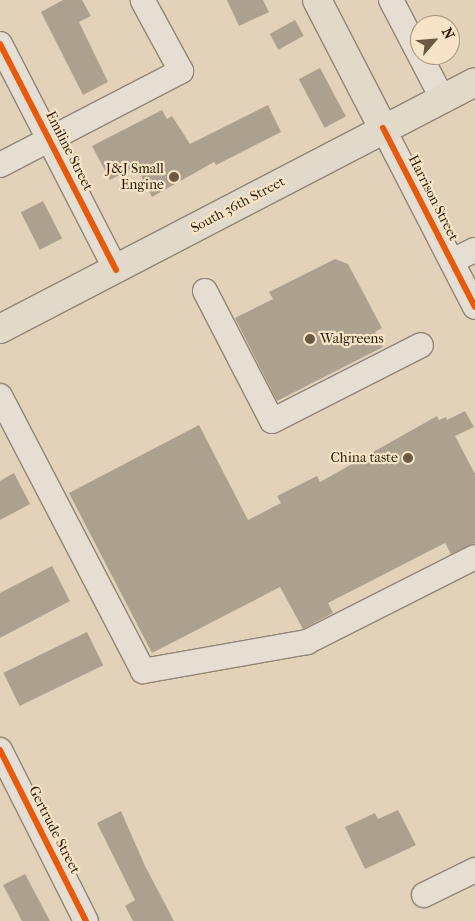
<!DOCTYPE html>
<html>
<head>
<meta charset="utf-8">
<style>
	body { margin:0 }
	#map { position:relative; width:475px; height:921px; overflow:hidden; background:#e2d2b9; font-family:"IM FELL French Canon",serif }
	div>[style] { position:absolute }
	[style*='--x'] { left:calc(var(--x)*1px); top:calc(var(--y)*1px); width:calc(var(--w)*1px); rotate:calc(var(--a)*1deg) }
	.building>* { inset:0; background:#aca08f; transform-origin:0 0 }
	.roads { filter:drop-shadow(1px 0 #918575) drop-shadow(-1px 0 #918575) drop-shadow(0 1px #918575) drop-shadow(0 -1px #918575) }
	.minor>* { height:24px; margin:-12px; padding:0 12px; transform-origin:12px; border-radius:12px; background:#e6ded2 }
	.major>* { height:28px; margin:-14px; padding:0 14px; transform-origin:14px; border-radius:14px; background:#e2d9ca }
	.cycleway>* { height:6px; margin:-3px; padding:0 3px; transform-origin:3px; border-radius:3px; background:#e8590c }
	.dots>* { width:14px; height:14px; translate:-50% -50%; box-sizing:border-box; border:2px solid #f7e4c6; border-radius:50% }
	span { translate:-50% -50%; white-space:nowrap; text-align:center; line-height:1.15; -webkit-text-stroke:4.5px #f7e4c6; paint-order:stroke }
	.street-label { font-size:14px; color:#2b1805 }
	.poi-label { font-size:14px; color:#2b1805 }
	.right { translate:-100% -50%; text-align:right }
	.left { translate:0 -50%; text-align:left }
	.north { position:absolute; left:410px; top:15px; width:50px; height:50px; box-sizing:border-box; background:#f7e4c6; border:1px solid #a59279; border-radius:50%; rotate:63deg; font-size:14px; font-weight:700; line-height:20px; text-align:center; color:#2b1805 }
	.north::after { content:''; display:block; margin:auto; width:18px; height:22px; background:#6b5944; clip-path:polygon(50% 0,100% 100%,50% 72%,0 100%) }
</style>
</head>
<body>
<div id="map">
	<div class="building">
		<i style="clip-path:polygon(63px 0,82px 0,91px 16px,79px 22px,108px 82px,83px 95px,41px 12px)"></i>
		<i style="clip-path:polygon(227px 0,263px 0,269px 12px,239px 26px)"></i>
		<i style="left:295px;top:20px;width:18px;height:29px;rotate:61deg"></i>
		<i style="left:320px;top:68px;width:55px;height:24px;rotate:62deg"></i>
		<i style="clip-path:polygon(268px 105px,281px 132px,216px 165px,214px 162px,152px 197px,136px 166px,110px 180px,92px 146px,162px 110px,167px 119px,172px 116px,190px 144px)"></i>
		<i style="left:43px;top:201px;width:42px;height:25px;rotate:63deg"></i>
		<i style="clip-path:polygon(335px 259px,348px 264px,382px 328px,375px 332px,383px 347px,277px 401px,235px 318px,273px 299px,269px 292px)"></i>
		<i style="clip-path:polygon(465px 411px,474px 427px,455px 436px,475px 474px,475px 543px,451px 554px,445px 543px,328px 603px,333px 613px,303px 629px,280px 587px,152px 653px,69px 493px,199px 425px,248px 520px,281px 503px,277px 496px,317px 476px,320px 482px,437px 416px,439px 420px,446px 417px,447px 420px)"></i>
		<i style="clip-path:polygon(14px 473px,30px 504px,0 520px,0 481px)"></i>
		<i style="clip-path:polygon(52px 566px,70px 601px,0 638px,0 593px)"></i>
		<i style="left:87px;top:632px;width:37px;height:93px;rotate:64deg"></i>
		<i style="clip-path:polygon(398px 810px,416px 845px,365px 869px,345px 827px,375px 813px,378px 819px)"></i>
		<i style="clip-path:polygon(121px 811px,145px 866px,174px 921px,133px 921px,125px 906px,135px 900px,97px 823px)"></i>
		<i style="clip-path:polygon(25px 874px,50px 921px,22px 921px,3px 885px)"></i>
	</div>
	<div class="roads">
		<div class="minor">
			<i style="--x:391;--y:0;--w:110;--a:62.5"></i>
			<i style="--x:0;--y:44;--w:254;--a:62.8"></i>
			<i style="--x:383;--y:128;--w:201;--a:62.8"></i>
			<i style="--x:0;--y:165;--w:204;--a:-27.4"></i>
			<i style="--x:181;--y:71;--w:80;--a:-118.5"></i>
			<i style="--x:452;--y:261;--w:25;--a:-26"></i>
			<i style="--x:205;--y:291;--w:146;--a:62.7"></i>
			<i style="--x:272;--y:421;--w:167;--a:-27"></i>
			<i style="--x:0;--y:396;--w:310;--a:62.5"></i>
			<i style="--x:143;--y:671;--w:167;--a:-10"></i>
			<i style="--x:307;--y:642;--w:188;--a:-26.8"></i>
			<i style="--x:0;--y:750;--w:191;--a:63.3"></i>
			<i style="--x:424;--y:895;--w:57;--a:-26.1"></i>
		</div>
		<div class="major">
			<i style="--x:317;--y:0;--w:144;--a:62.7"></i>
			<i style="--x:0;--y:329;--w:535;--a:-27.47"></i>
		</div>
	</div>
	<div class="cycleway">
		<i style="--x:0;--y:44;--w:254;--a:62.8"></i>
		<i style="--x:383;--y:128;--w:201;--a:62.8"></i>
		<i style="--x:0;--y:750;--w:191;--a:63.3"></i>
	</div>
	<div class="dots">
		<i style="left:174px;top:177px;background:#6b5944"></i>
		<i style="left:310px;top:339px;background:#6b5944"></i>
		<i style="left:408px;top:458px;background:#6b5944"></i>
	</div>
	<div class="street-label">
		<span style="left:69px;top:151px;rotate:63deg">Emiline Street</span>
		<span style="left:433px;top:198px;rotate:63deg">Harrison Street</span>
		<span style="left:238px;top:205px;rotate:-28deg">South 36th Street</span>
		<span style="left:54px;top:830px;rotate:63deg">Gertrude Street</span>
	</div>
	<div class="poi-label">
		<span class="right" style="left:164px;top:177px">J&amp;J Small<br>Engine</span>
		<span class="left" style="left:320px;top:339px">Walgreens</span>
		<span class="right" style="left:398px;top:458px">China taste</span>
	</div>
	<div class="north">N</div>
</div>
</body>
</html>
